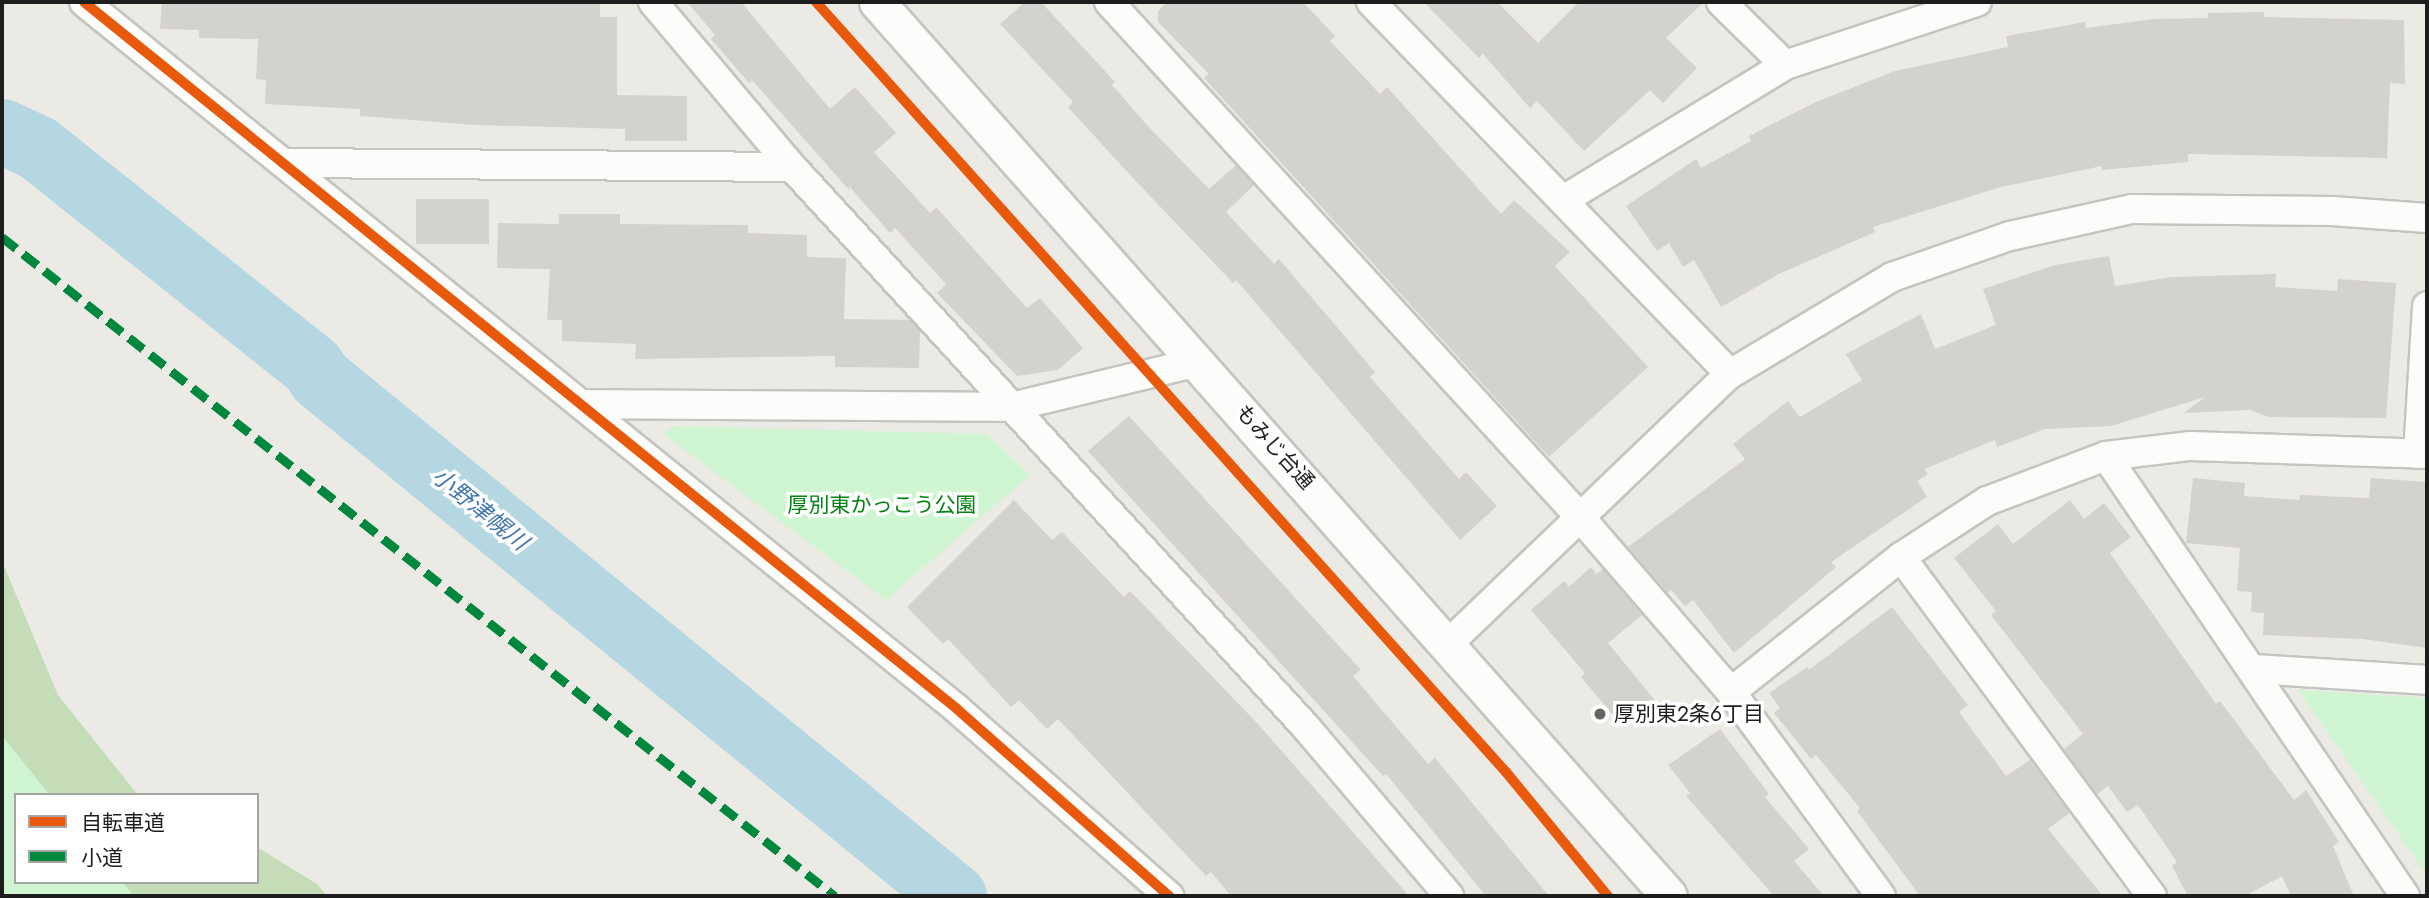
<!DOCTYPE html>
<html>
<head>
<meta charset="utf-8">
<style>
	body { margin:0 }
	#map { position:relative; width:2429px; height:898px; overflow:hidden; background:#eceae5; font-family:Jost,"Noto Sans JP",sans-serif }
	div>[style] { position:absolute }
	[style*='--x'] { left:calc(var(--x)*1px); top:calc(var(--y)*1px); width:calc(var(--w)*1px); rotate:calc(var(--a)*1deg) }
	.forest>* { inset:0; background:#c4ddb8 }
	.park>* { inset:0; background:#d0f5d2 }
	.river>* { height:65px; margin:-32.5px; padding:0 32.5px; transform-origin:32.5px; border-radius:32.5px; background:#b5d7e2 }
	.building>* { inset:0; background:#d4d2ce; transform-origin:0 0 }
	.roads { filter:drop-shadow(2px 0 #c4c4c1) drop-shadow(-2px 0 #c4c4c1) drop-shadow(0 2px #c4c4c1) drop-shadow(0 -2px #c4c4c1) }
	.minor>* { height:28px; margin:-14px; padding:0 14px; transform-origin:14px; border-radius:14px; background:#fcfcfb }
	.tertiary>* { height:35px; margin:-17.5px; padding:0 17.5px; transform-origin:17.5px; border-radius:17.5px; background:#fcfcfb }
	.quiet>* { height:9px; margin-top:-4.5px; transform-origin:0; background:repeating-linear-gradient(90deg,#00873e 0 18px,transparent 0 27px) }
	.cycleway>* { height:10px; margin:-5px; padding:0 5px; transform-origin:5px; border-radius:5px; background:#e8590c }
	.dots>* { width:19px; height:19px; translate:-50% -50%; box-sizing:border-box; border:4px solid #fff; border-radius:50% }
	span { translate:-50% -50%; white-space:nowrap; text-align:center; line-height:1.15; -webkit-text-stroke:7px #fff; paint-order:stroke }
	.street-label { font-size:21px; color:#1d1d1d }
	.park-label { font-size:21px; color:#038312 }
	.poi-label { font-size:21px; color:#1d1d1d }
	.left { translate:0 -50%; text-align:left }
	.water-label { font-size:23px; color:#4276b3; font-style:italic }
	.frame { position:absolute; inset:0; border:4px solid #1d1d1d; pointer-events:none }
	.legend { position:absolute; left:14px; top:793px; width:245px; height:91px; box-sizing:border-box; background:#fff; border:2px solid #a5a5a5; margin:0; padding:9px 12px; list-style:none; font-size:21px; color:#1d1d1d }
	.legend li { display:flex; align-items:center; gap:14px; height:35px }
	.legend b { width:35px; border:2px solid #a5a5a5 }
</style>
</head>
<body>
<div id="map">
	<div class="forest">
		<i style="clip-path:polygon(2px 561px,58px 695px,138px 795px,16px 795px,16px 882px,257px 882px,257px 847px,317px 884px,327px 896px,2px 896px)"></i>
	</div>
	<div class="park">
		<i style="clip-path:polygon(674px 426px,987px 434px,1030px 475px,886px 600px,663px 434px)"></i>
		<i style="clip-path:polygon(2298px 690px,2427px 698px,2427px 875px)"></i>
		<i style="clip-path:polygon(2px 736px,50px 795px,16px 795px,16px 882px,122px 882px,134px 896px,2px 896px)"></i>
	</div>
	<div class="river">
		<i style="--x:2;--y:131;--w:40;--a:25"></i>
		<i style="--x:38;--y:148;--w:350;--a:38.5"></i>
		<i style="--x:312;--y:366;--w:14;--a:56"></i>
		<i style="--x:320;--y:378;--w:819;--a:39.25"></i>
	</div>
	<div class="building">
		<i style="clip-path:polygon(162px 2px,600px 2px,600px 17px,617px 17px,617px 95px,687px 96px,687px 141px,625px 141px,625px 129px,476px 125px,360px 116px,360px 109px,265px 104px,266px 80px,256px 79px,258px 39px,199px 38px,199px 30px,160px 29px)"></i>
		<i style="clip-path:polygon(687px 2px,741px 2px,830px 109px,855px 87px,896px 133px,874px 152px,930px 213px,936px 207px,1027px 308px,1040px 298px,1083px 348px,1058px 370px,1017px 376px,937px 293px,946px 284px,895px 228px,890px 233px,849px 186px,849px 190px,752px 80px,749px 83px,711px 39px,715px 35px)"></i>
		<i style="clip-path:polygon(1025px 2px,1041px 2px,1115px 82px,1112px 85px,1147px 125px,1209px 189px,1236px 165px,1254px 185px,1226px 212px,1274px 264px,1279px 259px,1375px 372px,1370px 377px,1459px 479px,1466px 472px,1497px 506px,1460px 540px,1236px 280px,1233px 283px,1131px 176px,1068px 107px,1073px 102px,1000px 24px)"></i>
		<i style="clip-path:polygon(1167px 2px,1303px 2px,1335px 36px,1330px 41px,1380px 94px,1387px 87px,1501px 214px,1514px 200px,1570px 252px,1555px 266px,1648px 367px,1549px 457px,1204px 78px,1209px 74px,1158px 22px,1158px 11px)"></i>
		<i style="clip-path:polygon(1424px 2px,1497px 2px,1538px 43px,1579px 2px,1704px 2px,1666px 38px,1697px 68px,1663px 103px,1650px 90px,1584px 151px,1537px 101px,1530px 108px,1483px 54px,1479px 58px)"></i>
		<i style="clip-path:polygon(2264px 12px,2264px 17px,2404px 20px,2405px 84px,2390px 83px,2387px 158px,2188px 154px,2188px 162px,2102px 170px,2102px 166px,2001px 187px,1873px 227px,1875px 232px,1779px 274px,1721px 307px,1694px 260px,1683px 267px,1669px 243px,1657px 251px,1626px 206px,1696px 159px,1701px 168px,1751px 141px,1749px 136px,1816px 102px,1895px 71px,2008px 47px,2006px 36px,2085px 22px,2086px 28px,2153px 19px,2208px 18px,2208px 13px)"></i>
		<i style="left:416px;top:199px;width:73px;height:45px"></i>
		<i style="clip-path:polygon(559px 214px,620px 214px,620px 224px,748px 225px,748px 233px,807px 235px,807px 257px,846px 258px,844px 319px,910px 320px,920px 331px,919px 368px,835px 367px,835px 356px,635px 359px,636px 344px,562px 341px,562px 320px,547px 320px,550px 269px,497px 268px,498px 223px,559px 224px)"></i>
		<i style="clip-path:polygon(2109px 256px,2115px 286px,2172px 277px,2276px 274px,2275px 287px,2337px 291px,2338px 279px,2396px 283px,2386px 418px,2269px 417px,2250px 410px,2184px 413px,2205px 397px,2111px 426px,2045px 429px,1997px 447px,1995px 440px,1924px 469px,1928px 474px,1917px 481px,1927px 497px,1831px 562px,1836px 567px,1734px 653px,1693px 600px,1685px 606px,1671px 590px,1668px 593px,1628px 547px,1745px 459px,1733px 444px,1788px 401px,1800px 417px,1862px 380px,1846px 354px,1921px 314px,1935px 349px,1996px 325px,1983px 289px,2055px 265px)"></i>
		<i style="clip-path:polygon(1129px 416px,1361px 670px,1353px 676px,1428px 764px,1435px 758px,1549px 896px,1486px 896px,1386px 774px,1383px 776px,1088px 451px)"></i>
		<i style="clip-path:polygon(2193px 478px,2245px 483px,2244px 496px,2299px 500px,2300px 495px,2369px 498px,2371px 478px,2427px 482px,2427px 648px,2363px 639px,2263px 635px,2264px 613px,2251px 612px,2252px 592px,2237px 591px,2240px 548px,2186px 543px)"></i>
		<i style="clip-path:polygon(1014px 500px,1052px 540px,1062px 532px,1124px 597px,1130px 591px,1257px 723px,1409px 896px,1231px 896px,1211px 872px,1206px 876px,1058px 719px,1047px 729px,1019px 700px,1011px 707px,948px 639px,943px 644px,907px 607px)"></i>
		<i style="clip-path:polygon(2070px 500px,2084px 519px,2104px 503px,2131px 537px,2110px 553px,2216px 704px,2220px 701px,2294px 800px,2306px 790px,2339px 842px,2333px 846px,2354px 896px,2291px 896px,2282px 876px,2245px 896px,2188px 896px,2172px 866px,2177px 862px,2138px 805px,2127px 812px,2108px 786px,2097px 794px,2064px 749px,2083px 734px,1991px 615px,1996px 611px,1954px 558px,1998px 524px,2013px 544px)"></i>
		<i style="clip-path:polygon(1591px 567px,1596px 574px,1603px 569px,1642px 615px,1608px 643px,1662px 709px,1638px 727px,1627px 714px,1618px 721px,1581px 677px,1585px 673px,1531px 610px,1564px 581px,1569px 587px)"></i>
		<i style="clip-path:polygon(1892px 607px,1968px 705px,1959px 712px,2006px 776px,2030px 760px,2070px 813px,2048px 829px,2103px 896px,1920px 896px,1857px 811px,1860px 808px,1816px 755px,1811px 759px,1774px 713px,1780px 708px,1769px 693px,1807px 667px,1809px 670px)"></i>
		<i style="clip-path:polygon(1720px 729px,1769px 794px,1765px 797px,1809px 849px,1794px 861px,1824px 896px,1774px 896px,1686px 796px,1690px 793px,1668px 765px)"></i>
	</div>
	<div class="roads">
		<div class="minor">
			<i style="--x:84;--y:2;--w:1123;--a:39"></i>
			<i style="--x:957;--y:709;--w:283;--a:41.4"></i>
			<i style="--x:653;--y:2;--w:216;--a:49.9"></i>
			<i style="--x:792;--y:167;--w:759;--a:47.46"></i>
			<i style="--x:1305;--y:726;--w:223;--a:49.7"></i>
			<i style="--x:1109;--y:2;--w:696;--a:47.56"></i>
			<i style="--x:1579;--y:516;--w:233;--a:49.2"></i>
			<i style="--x:1731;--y:692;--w:253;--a:53.7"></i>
			<i style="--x:1371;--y:2;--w:517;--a:46.02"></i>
			<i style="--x:1721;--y:2;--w:90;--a:44.5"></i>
			<i style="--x:287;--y:163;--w:505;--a:0.45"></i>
			<i style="--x:1565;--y:199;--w:258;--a:-31.3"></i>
			<i style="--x:1785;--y:65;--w:202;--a:-18.2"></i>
			<i style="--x:581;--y:404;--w:430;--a:0.4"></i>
			<i style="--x:1011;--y:407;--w:193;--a:-13.5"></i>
			<i style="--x:2418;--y:454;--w:148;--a:-86.5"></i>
			<i style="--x:2106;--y:456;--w:532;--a:55.8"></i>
			<i style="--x:1901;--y:557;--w:422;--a:53.5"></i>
			<i style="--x:1449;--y:643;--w:389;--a:-43.8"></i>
			<i style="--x:1730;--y:374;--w:189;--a:-30.9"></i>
			<i style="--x:1892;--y:277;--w:125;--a:-19.2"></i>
			<i style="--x:2010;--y:236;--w:125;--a:-12.5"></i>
			<i style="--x:2132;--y:209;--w:200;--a:0.6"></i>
			<i style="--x:2332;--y:211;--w:95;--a:4.2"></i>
			<i style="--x:2254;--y:669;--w:173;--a:3.6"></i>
			<i style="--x:1731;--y:692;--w:217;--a:-38.5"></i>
			<i style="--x:1901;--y:557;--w:103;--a:-33.1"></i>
			<i style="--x:1987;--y:501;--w:127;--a:-20.7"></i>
			<i style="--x:2106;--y:456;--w:85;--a:-6.8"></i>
			<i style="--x:2190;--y:446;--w:237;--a:1.9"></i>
		</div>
		<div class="tertiary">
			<i style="--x:877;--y:2;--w:1194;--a:48.46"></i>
		</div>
	</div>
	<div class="quiet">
		<i style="--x:2;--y:237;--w:1062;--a:38.35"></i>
	</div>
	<div class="cycleway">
		<i style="--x:84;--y:2;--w:1123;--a:39"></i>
		<i style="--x:957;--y:709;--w:283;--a:41.4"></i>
		<i style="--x:816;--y:2;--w:1034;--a:48.14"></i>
		<i style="--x:1506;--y:772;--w:161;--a:50.6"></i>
	</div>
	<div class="dots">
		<i style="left:1600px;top:714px;background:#656563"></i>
	</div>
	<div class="street-label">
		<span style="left:1275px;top:447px;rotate:48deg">もみじ台通</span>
	</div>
	<div class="park-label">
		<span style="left:882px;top:505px">厚別東かっこう公園</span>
	</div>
	<div class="poi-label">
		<span class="left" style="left:1614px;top:714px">厚別東2条6丁目</span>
	</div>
	<div class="water-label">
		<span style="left:480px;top:509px;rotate:39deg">小野津幌川</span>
	</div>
	<div class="frame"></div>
	<ul class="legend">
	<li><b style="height:9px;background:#e8590c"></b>自転車道</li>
	<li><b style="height:9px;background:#00873e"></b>小道</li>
	</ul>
</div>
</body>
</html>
